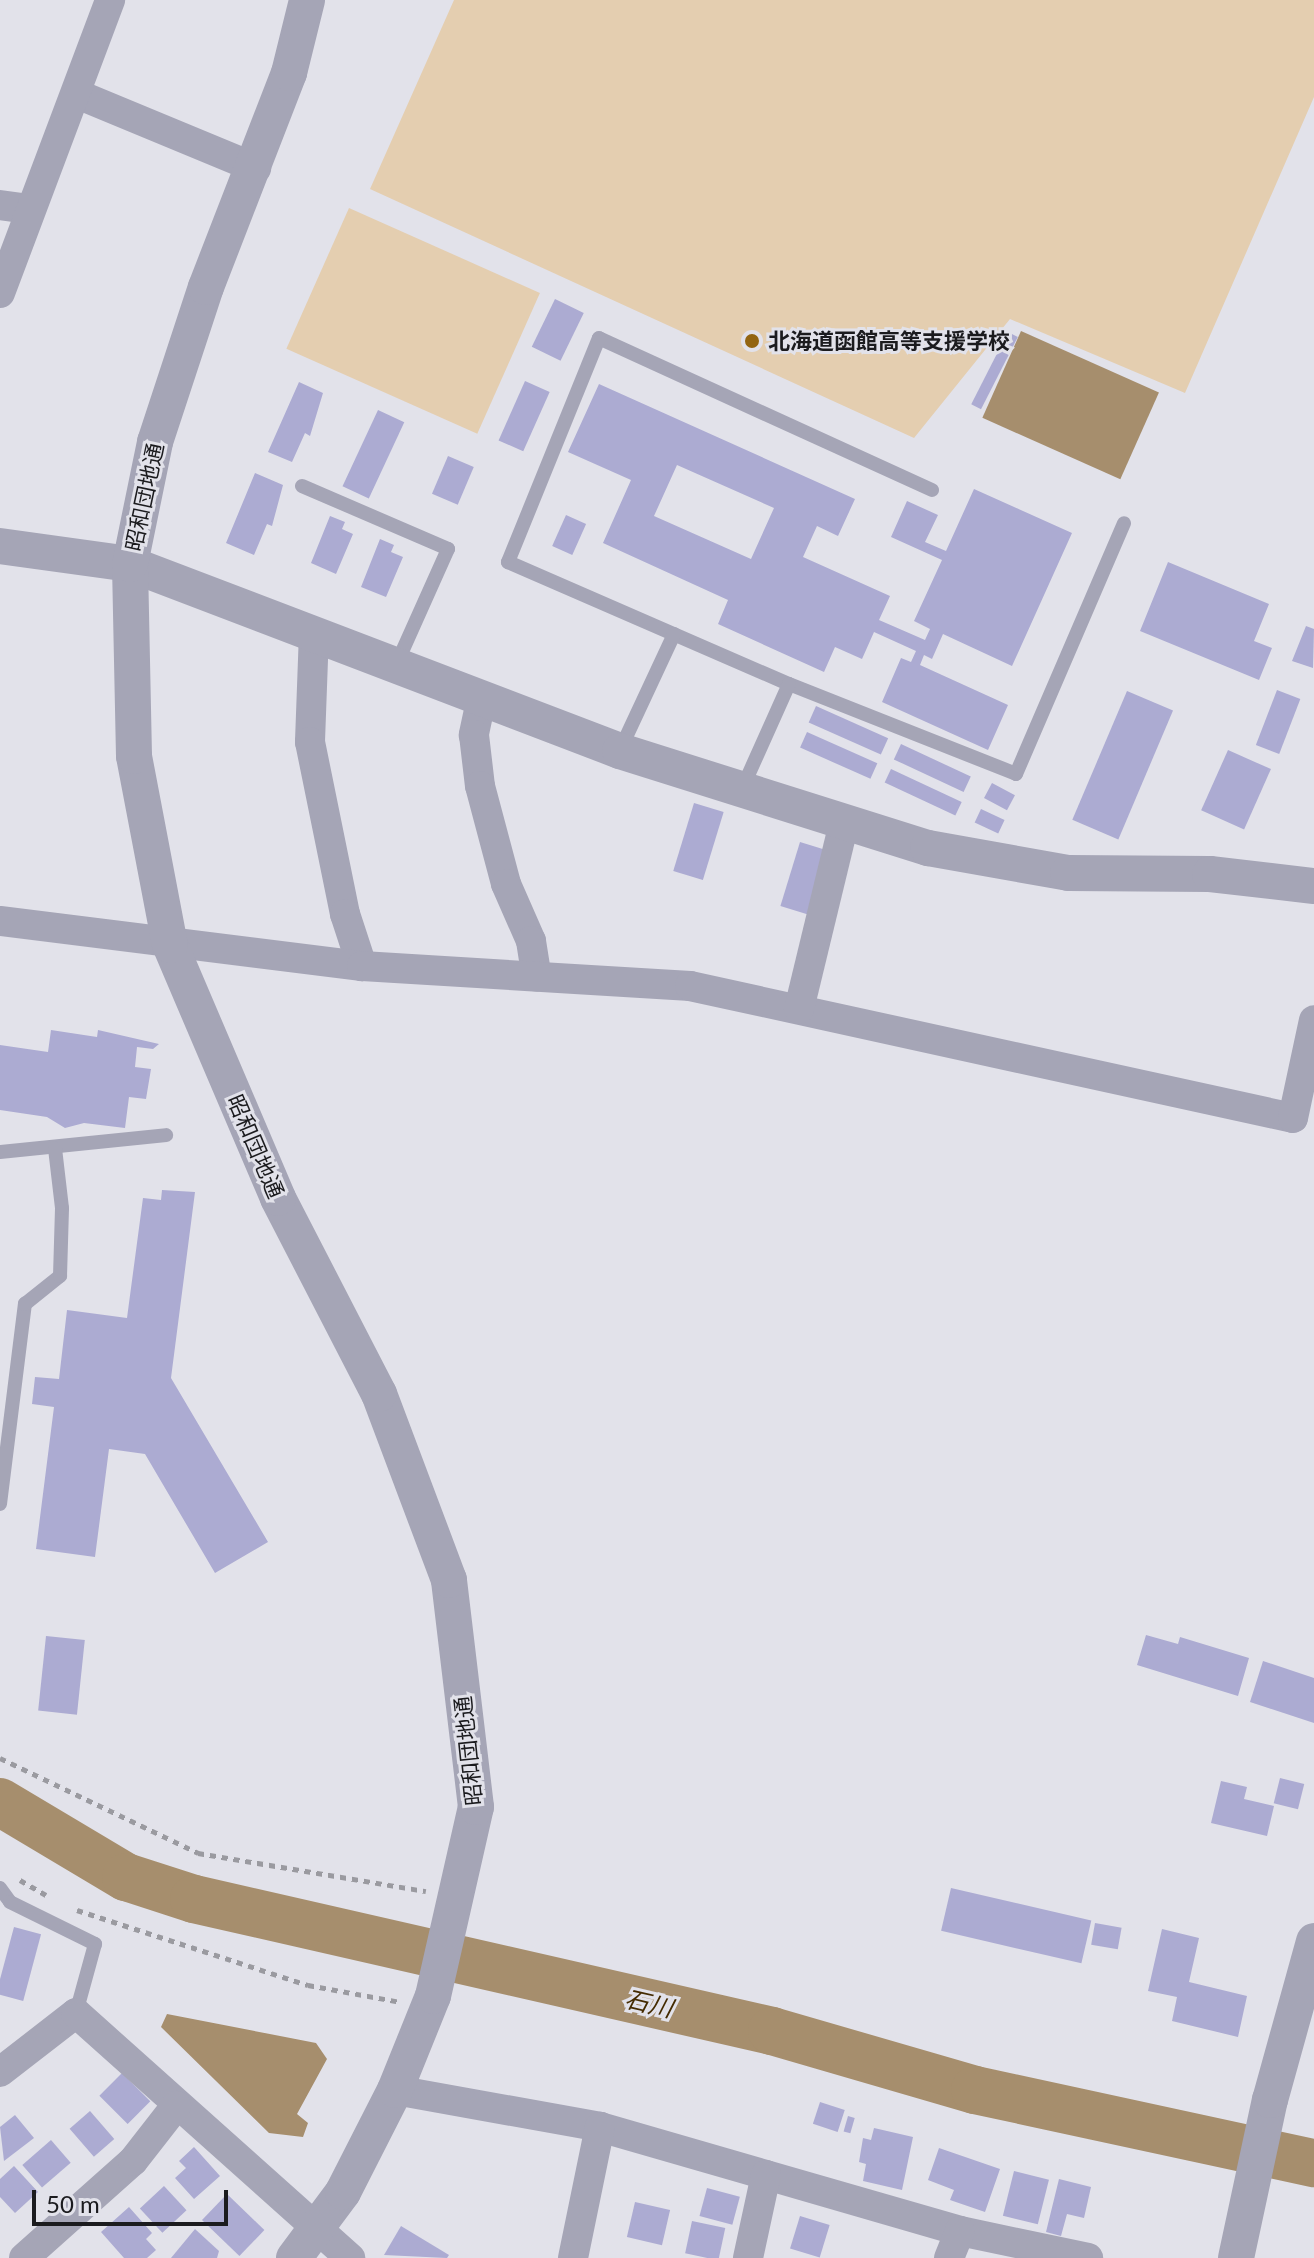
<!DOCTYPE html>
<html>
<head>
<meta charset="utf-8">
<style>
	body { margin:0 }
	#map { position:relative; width:1314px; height:2258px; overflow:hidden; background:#e2e2ea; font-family:Lato,"Noto Sans JP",sans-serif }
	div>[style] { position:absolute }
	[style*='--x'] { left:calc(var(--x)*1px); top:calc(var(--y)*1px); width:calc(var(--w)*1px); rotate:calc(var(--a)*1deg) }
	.green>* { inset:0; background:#e4ceb0; transform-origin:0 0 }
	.water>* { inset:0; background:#a68e6d; transform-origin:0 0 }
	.river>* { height:48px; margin:-24px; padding:0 24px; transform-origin:24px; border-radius:24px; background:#a68e6d }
	.building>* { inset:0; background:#acabd2; transform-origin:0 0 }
	.path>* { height:5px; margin-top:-2.5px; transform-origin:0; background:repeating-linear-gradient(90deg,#9a9aa0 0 6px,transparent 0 12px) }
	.service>* { height:14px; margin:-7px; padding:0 7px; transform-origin:7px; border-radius:7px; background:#a5a5b6 }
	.minor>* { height:30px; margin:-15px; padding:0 15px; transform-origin:15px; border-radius:15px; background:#a5a5b6 }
	.tertiary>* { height:36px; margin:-18px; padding:0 18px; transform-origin:18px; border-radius:18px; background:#a5a5b6 }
	.dots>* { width:22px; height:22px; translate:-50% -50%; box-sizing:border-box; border:4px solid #e2e2ea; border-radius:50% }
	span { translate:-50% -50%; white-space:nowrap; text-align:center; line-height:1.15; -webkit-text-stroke:6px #e2e2ea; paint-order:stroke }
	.poi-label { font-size:22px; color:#1b1b1e; font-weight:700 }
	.left { translate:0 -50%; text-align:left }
	.street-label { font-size:22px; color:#1b1b1e }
	.water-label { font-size:24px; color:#442b00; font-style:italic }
	.scale { position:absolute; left:32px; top:2190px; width:196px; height:36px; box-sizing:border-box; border:4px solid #1b1b1e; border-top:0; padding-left:10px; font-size:24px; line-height:28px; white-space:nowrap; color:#1b1b1e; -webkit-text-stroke:6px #e2e2ea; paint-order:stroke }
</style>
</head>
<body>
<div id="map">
	<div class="green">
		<i style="clip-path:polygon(454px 0,1314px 0,1314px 97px,1185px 393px,1010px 319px,914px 438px,370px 189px)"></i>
		<i style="left:349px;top:208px;width:209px;height:154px;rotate:24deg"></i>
	</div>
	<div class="water">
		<i style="left:1021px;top:331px;width:151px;height:95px;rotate:24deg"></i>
		<i style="clip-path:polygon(167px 2014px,316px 2043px,327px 2059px,297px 2114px,308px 2123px,303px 2137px,269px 2133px,161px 2027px)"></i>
	</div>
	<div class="river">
		<i style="--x:0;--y:1802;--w:147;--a:30.8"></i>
		<i style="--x:126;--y:1877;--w:71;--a:17.9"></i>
		<i style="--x:194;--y:1899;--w:593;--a:12.86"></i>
		<i style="--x:772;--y:2031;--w:211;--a:16.2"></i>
		<i style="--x:975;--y:2090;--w:347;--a:12.2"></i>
	</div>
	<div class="building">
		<i style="left:555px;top:299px;width:32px;height:53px;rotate:26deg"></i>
		<i style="left:1008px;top:332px;width:11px;height:81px;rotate:27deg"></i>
		<i style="left:525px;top:381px;width:27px;height:65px;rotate:24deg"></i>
		<i style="clip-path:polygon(299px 382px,323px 393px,310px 436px,305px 433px,292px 462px,268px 452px)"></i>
		<i style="clip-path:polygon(evenodd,599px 384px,855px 499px,838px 536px,817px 526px,803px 557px,890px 596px,879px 620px,925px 640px,930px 629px,914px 621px,942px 560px,891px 537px,907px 501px,938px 515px,925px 542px,946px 551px,974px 489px,1072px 533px,1012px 666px,943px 634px,932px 659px,924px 655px,920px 665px,1008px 705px,988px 750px,882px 702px,901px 658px,911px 662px,916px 651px,874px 632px,862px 659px,835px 647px,824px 672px,718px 624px,728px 600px,603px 543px,631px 480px,568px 452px,599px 384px,677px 465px,774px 508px,751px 559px,654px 516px,677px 465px)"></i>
		<i style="left:378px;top:410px;width:29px;height:84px;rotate:25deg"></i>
		<i style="left:448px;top:456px;width:28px;height:41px;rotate:23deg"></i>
		<i style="clip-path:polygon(255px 473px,283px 485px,272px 526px,267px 524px,254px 555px,226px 543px)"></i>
		<i style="left:566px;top:515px;width:22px;height:34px;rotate:24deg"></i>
		<i style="clip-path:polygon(330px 516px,345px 522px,342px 529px,353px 534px,336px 574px,311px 563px)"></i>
		<i style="clip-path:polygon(380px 539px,394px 545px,391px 552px,403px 557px,386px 597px,361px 587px)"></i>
		<i style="clip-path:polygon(1168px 562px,1269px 604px,1254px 641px,1272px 648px,1259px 680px,1140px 631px)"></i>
		<i style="clip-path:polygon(1306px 626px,1314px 629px,1313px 668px,1292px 661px)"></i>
		<i style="left:1277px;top:690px;width:25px;height:59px;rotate:21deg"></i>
		<i style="left:1127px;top:691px;width:50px;height:140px;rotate:23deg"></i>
		<i style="left:816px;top:706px;width:79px;height:18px;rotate:24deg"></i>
		<i style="left:807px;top:732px;width:77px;height:17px;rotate:24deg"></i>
		<i style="left:901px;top:744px;width:77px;height:17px;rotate:25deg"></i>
		<i style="left:1228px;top:750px;width:47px;height:66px;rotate:24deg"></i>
		<i style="left:891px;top:769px;width:78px;height:15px;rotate:25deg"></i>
		<i style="left:992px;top:783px;width:26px;height:17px;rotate:28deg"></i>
		<i style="left:694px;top:803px;width:31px;height:71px;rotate:17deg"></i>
		<i style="left:981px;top:809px;width:26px;height:15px;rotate:25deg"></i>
		<i style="left:800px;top:842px;width:28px;height:67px;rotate:17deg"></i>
		<i style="clip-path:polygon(51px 1030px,97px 1037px,98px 1030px,159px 1044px,153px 1049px,137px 1047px,135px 1067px,151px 1069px,146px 1099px,129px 1097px,125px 1128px,84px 1123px,65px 1128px,47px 1117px,0 1110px,0 1045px,48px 1052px)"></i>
		<i style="clip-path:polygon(162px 1190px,195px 1192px,171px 1378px,268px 1542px,215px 1573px,145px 1454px,109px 1449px,95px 1557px,36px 1549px,54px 1407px,32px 1404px,35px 1377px,59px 1379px,67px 1310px,127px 1318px,143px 1198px,161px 1200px)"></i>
		<i style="clip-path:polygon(1146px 1635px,1178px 1644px,1180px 1637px,1249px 1658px,1238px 1696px,1137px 1665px)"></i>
		<i style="left:46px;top:1636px;width:39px;height:75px;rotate:6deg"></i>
		<i style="clip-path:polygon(1263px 1661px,1314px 1678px,1314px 1723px,1250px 1702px)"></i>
		<i style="left:1280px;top:1778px;width:25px;height:26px;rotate:14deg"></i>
		<i style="clip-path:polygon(1221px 1781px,1247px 1787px,1244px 1799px,1274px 1806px,1267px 1836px,1211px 1823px)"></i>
		<i style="left:951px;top:1888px;width:144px;height:44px;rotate:13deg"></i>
		<i style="left:1095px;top:1923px;width:27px;height:22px;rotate:10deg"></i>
		<i style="left:14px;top:1927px;width:28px;height:69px;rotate:15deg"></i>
		<i style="clip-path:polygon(1162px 1929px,1199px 1938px,1189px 1982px,1247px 1996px,1238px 2037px,1172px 2021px,1177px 1997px,1148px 1991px)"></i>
		<i style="left:122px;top:2073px;width:40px;height:32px;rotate:45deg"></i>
		<i style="left:820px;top:2102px;width:26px;height:23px;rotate:18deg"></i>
		<i style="left:90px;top:2111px;width:37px;height:27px;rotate:49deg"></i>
		<i style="clip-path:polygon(15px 2115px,34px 2138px,4px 2161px,0 2127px)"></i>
		<i style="left:848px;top:2116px;width:7px;height:16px;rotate:16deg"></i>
		<i style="clip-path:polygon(874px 2128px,913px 2137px,902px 2190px,863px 2181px,866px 2164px,859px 2162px,863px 2138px,871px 2140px)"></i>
		<i style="left:51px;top:2140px;width:30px;height:38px;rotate:49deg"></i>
		<i style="clip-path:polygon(194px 2147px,220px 2176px,194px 2199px,175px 2178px,186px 2168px,179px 2161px)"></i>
		<i style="clip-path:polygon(939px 2148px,1000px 2169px,985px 2212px,950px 2200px,954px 2190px,928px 2180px)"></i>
		<i style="clip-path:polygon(14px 2166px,38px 2192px,15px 2213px,0 2197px,0 2179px)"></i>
		<i style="left:1014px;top:2171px;width:36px;height:46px;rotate:14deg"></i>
		<i style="clip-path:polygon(1059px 2179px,1091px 2187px,1084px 2218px,1067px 2214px,1061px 2236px,1046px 2232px)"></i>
		<i style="left:164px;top:2186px;width:33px;height:33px;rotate:47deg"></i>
		<i style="left:707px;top:2188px;width:34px;height:29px;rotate:15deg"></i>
		<i style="left:227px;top:2194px;width:52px;height:36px;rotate:44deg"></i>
		<i style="left:635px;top:2202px;width:36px;height:36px;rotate:13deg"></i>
		<i style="clip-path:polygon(129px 2207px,152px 2233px,146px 2239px,156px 2250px,147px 2258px,124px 2258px,101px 2232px)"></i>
		<i style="left:800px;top:2216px;width:31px;height:34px;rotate:17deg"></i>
		<i style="left:692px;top:2221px;width:34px;height:33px;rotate:12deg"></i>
		<i style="clip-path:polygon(401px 2226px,449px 2255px,447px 2258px,384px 2255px)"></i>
		<i style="clip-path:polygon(195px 2229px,219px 2251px,217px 2258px,171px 2258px)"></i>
	</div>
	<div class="path">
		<i style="--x:0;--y:1758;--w:220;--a:25.6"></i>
		<i style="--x:198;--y:1853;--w:231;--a:9.5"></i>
		<i style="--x:20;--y:1880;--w:30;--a:30"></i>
		<i style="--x:77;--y:1910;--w:243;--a:18"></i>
		<i style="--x:308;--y:1985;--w:95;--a:10.4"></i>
	</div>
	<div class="service">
		<i style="--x:302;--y:486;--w:159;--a:23.3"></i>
		<i style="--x:448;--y:549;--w:125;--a:114.1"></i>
		<i style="--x:932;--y:490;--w:366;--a:-155.5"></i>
		<i style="--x:599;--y:338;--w:242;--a:112.1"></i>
		<i style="--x:508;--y:562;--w:306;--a:23.5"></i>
		<i style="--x:789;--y:684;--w:244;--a:21.6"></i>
		<i style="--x:1016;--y:774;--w:273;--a:-66.7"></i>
		<i style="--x:620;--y:750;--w:128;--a:-65"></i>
		<i style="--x:742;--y:789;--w:115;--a:-65.9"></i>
		<i style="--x:0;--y:1152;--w:167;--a:-5.8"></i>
		<i style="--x:0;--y:1504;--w:202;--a:-82.9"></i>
		<i style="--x:25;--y:1304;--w:45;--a:-38.7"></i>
		<i style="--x:60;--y:1276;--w:68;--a:-88.3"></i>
		<i style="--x:62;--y:1208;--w:60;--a:-96.7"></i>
		<i style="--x:0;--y:1888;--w:17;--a:54"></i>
		<i style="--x:10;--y:1902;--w:95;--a:26.3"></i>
		<i style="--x:95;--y:1944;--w:72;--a:105.4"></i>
	</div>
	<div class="minor">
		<i style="--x:77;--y:94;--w:194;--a:22.5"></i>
		<i style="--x:0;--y:205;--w:30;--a:8"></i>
		<i style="--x:0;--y:293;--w:313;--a:-69.4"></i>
		<i style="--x:314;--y:632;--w:110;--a:92.1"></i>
		<i style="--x:310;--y:742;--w:176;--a:78.5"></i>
		<i style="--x:345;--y:914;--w:55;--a:71.9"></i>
		<i style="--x:482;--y:696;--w:40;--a:102"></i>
		<i style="--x:474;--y:735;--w:51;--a:83.3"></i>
		<i style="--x:480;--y:786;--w:101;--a:75.1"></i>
		<i style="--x:506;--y:884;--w:62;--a:66.3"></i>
		<i style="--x:531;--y:941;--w:36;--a:81"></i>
		<i style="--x:0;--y:921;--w:365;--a:7.1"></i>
		<i style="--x:362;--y:966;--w:329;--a:3.5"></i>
		<i style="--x:690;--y:986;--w:617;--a:12.35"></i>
		<i style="--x:1293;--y:1118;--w:100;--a:-77.9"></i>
		<i style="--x:799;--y:1009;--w:191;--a:-76.4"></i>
		<i style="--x:0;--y:2072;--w:96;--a:-37.8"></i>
		<i style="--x:76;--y:2013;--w:368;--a:41.8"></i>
		<i style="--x:395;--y:2090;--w:208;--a:10.2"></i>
		<i style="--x:600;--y:2127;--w:375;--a:16.1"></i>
		<i style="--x:960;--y:2231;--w:131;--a:11.9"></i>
		<i style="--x:24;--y:2258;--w:146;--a:-41.7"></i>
		<i style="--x:133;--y:2161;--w:70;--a:-52"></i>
		<i style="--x:573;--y:2258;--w:134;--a:-78.4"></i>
		<i style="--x:748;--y:2258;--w:85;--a:-77.8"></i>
		<i style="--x:949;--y:2258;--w:29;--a:-68"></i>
	</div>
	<div class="tertiary">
		<i style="--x:0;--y:546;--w:131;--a:7.9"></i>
		<i style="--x:130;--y:564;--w:524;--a:20.89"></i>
		<i style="--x:620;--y:751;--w:323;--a:17.5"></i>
		<i style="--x:928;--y:848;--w:142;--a:10.1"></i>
		<i style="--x:1068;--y:873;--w:142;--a:0.4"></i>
		<i style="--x:1210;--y:874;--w:105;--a:6.6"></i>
		<i style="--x:294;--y:2258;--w:82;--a:-53.4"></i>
		<i style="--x:343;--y:2192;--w:114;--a:-63"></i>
		<i style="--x:395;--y:2090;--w:101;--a:-68"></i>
		<i style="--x:433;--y:1996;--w:194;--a:-77.2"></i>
		<i style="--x:476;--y:1807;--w:229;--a:-96.8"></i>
		<i style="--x:449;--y:1580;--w:199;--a:-110.6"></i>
		<i style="--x:379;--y:1394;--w:220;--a:-117.3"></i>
		<i style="--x:278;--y:1198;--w:275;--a:-113.1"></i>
		<i style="--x:170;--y:945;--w:192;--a:-100.8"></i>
		<i style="--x:134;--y:756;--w:192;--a:-91.2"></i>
		<i style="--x:130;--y:564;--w:125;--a:-78.4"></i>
		<i style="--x:155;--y:442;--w:163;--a:-71.8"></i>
		<i style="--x:206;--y:287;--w:230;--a:-68.8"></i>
		<i style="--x:289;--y:73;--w:75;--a:-76.1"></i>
		<i style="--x:1236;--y:2258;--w:162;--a:-77.9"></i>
		<i style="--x:1270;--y:2100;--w:165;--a:-74.5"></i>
	</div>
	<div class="dots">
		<i style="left:752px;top:341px;background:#936512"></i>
	</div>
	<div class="poi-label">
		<span class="left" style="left:768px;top:341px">北海道函館高等支援学校</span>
	</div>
	<div class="street-label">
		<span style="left:144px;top:497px;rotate:-78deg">昭和団地通</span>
		<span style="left:256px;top:1146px;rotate:67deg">昭和団地通</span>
		<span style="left:468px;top:1751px;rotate:-96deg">昭和団地通</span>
	</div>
	<div class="water-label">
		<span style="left:649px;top:2003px;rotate:13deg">石川</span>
	</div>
	<div class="scale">50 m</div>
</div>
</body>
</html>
